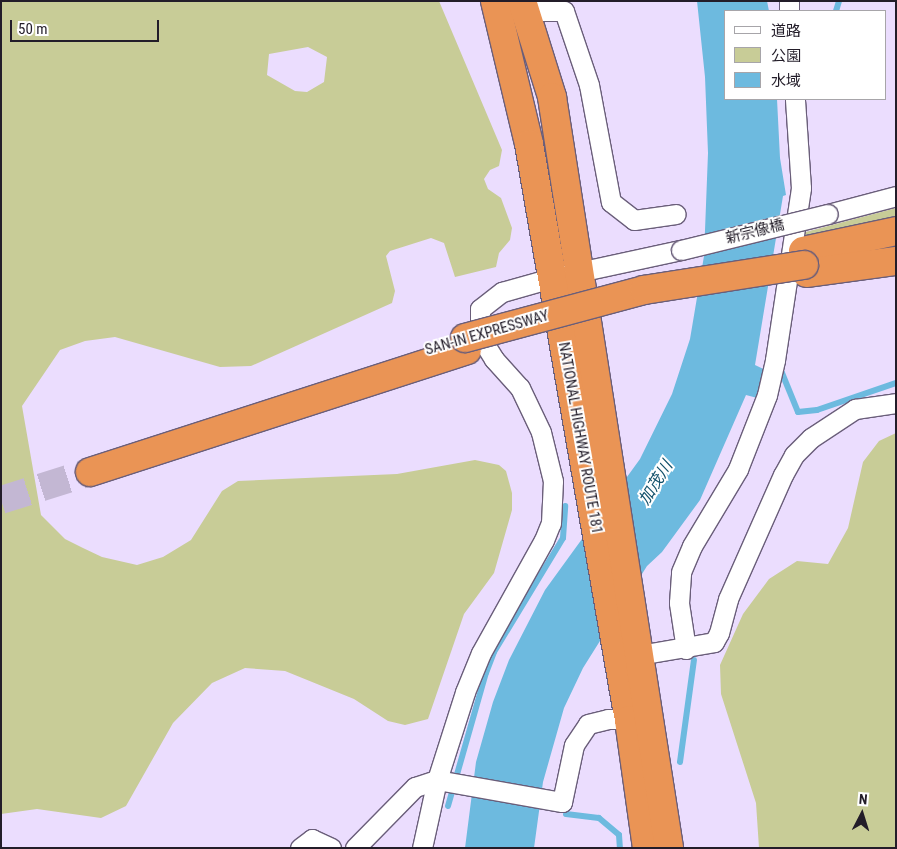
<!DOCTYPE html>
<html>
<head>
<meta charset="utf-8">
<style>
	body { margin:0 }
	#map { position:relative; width:897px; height:849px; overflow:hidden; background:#ebddfe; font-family:"Roboto Condensed","Noto Sans JP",sans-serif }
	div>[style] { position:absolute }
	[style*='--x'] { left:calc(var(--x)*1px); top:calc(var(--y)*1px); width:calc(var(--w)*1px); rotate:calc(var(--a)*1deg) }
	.green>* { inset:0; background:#c8cc97 }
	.water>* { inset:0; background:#6dbadf }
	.stream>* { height:6px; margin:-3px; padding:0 3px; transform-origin:3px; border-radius:3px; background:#6dbadf }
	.highway-tunnel>* { height:28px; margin-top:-14px; transform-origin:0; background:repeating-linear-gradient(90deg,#c3b7d3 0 28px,transparent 0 42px) }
	.roads { filter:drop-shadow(1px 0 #6a5e7a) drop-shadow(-1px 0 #6a5e7a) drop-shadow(0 1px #6a5e7a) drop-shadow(0 -1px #6a5e7a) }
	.minor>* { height:19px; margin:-9.5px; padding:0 9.5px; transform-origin:9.5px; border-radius:9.5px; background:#fff }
	.highway>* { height:28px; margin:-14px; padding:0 14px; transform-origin:14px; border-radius:14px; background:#ea9455 }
	.bridges { filter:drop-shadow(1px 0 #6a5e7a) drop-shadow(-1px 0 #6a5e7a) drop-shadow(0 1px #6a5e7a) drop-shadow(0 -1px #6a5e7a) }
	.minor-bridge>* { height:19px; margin:-9.5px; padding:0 9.5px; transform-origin:9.5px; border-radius:9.5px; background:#fff }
	.highway-bridge>* { height:28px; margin:-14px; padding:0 14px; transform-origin:14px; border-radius:14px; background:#ea9455 }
	span { translate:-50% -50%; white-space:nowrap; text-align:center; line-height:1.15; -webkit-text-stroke:4px #fff; paint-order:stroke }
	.street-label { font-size:15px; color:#231d29 }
	.water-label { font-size:16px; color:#13516b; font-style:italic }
	.frame { position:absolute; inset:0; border:2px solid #231d29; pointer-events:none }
	.legend { position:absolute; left:724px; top:10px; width:162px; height:90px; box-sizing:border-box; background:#fff; border:1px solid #a7a5a9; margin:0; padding:6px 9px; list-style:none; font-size:15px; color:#231d29 }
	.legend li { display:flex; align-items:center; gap:10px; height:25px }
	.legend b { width:25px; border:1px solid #a7a5a9 }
	.north { position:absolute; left:837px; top:789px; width:50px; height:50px; -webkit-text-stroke:4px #fff; paint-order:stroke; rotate:5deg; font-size:14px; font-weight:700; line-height:20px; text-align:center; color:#231d29 }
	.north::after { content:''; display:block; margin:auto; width:18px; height:22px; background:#231d29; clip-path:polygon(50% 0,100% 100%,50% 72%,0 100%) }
	.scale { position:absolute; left:10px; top:20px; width:149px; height:22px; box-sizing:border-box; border:2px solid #231d29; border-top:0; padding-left:6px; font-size:15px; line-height:18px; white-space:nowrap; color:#231d29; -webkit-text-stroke:4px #fff; paint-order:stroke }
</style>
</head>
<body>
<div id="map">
	<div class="green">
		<i style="clip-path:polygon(evenodd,1px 1px,439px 1px,502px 150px,499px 166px,490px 170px,484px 179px,488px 189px,501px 198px,512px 228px,510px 240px,499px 253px,496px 267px,455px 277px,444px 243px,431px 238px,390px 251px,386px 256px,395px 291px,392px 303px,251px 366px,220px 367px,115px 337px,85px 341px,60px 350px,22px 406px,41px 515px,65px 539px,83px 548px,102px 557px,137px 565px,163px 557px,191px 540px,222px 491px,238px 481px,397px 474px,475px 460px,499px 465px,506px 471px,512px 493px,512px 510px,494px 573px,464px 614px,428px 719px,405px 725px,388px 721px,354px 699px,285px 671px,245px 668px,212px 683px,173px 723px,126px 806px,101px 818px,37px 809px,1px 814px,1px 1px,308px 47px,327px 57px,324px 82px,307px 92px,295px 91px,267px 75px,269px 54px,308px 47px)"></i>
		<i style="clip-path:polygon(896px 208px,896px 218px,796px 243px,798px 234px)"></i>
		<i style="clip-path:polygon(896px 433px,896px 848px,759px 848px,756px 803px,721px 694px,720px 665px,743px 614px,769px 579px,797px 561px,828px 564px,848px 528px,863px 462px,879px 441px)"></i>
	</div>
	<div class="water">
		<i style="clip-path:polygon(697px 1px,767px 1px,769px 11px,726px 11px,726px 99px,777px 99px,780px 158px,786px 195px,783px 196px,755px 365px,770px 372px,761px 399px,746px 395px,700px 500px,662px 552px,647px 566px,583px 668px,564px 708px,543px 782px,534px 848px,465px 848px,476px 762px,493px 702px,509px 660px,545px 590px,640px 459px,672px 394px,690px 339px,704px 256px,708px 153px,705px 77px)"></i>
	</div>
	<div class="stream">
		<i style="--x:836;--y:11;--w:10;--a:-73"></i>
		<i style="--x:775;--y:373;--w:7;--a:0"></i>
		<i style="--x:782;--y:373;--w:42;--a:67.7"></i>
		<i style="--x:798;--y:412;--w:19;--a:-6"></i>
		<i style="--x:817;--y:410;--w:83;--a:-18.9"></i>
		<i style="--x:680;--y:762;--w:103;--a:-82.2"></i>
		<i style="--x:448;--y:806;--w:138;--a:-74.1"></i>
		<i style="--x:486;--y:673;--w:22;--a:-69"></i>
		<i style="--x:494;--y:652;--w:133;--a:-58.8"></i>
		<i style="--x:563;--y:538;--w:32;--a:-86"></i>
		<i style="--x:566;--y:814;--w:33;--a:7"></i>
		<i style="--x:599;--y:818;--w:26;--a:40"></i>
		<i style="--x:619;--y:835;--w:13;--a:86"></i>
	</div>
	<div class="highway-tunnel">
		<i style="--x:1;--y:500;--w:93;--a:-17.5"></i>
	</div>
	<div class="roads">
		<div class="minor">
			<i style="--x:525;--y:11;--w:39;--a:0"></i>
			<i style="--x:564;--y:11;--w:78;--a:71.3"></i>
			<i style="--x:589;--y:85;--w:119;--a:79.4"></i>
			<i style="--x:611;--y:202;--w:29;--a:38"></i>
			<i style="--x:634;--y:220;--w:42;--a:-8.1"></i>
			<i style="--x:789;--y:11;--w:10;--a:-90"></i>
			<i style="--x:828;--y:214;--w:70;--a:-14.8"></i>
			<i style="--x:686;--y:649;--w:47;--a:-98.7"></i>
			<i style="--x:679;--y:603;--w:31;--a:-86"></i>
			<i style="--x:681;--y:572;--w:28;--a:-67"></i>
			<i style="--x:692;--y:546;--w:90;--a:-59.1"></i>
			<i style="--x:738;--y:469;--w:79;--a:-68.6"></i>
			<i style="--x:767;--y:395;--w:36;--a:-77"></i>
			<i style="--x:775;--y:360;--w:174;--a:-81.4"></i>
			<i style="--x:801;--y:188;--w:89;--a:-93.9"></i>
			<i style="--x:639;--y:655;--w:76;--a:-9.8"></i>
			<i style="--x:714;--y:642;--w:10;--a:-61"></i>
			<i style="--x:719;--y:633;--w:35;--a:-75"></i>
			<i style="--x:728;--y:599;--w:136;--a:-66.1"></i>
			<i style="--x:783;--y:475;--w:23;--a:-61"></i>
			<i style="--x:794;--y:455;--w:24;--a:-45"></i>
			<i style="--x:811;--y:438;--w:53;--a:-33.4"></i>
			<i style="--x:855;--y:409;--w:41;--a:-8.3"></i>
			<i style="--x:300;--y:848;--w:15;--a:-37"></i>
			<i style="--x:312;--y:839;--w:21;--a:25"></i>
			<i style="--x:355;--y:848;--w:86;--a:-45.5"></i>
			<i style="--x:415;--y:787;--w:23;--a:-18"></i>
			<i style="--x:437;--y:780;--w:127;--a:10"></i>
			<i style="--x:562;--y:802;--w:58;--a:-78.1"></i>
			<i style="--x:574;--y:745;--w:25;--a:-56"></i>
			<i style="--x:588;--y:724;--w:21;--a:-14"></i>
			<i style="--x:608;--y:719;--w:31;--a:0"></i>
			<i style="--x:422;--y:848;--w:70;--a:-77.6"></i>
			<i style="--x:437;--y:780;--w:92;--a:-72.3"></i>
			<i style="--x:465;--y:692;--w:42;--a:-67.7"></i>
			<i style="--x:481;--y:653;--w:129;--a:-60.9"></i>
			<i style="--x:544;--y:540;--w:18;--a:-68"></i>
			<i style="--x:551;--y:523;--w:42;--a:-87.3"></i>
			<i style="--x:553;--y:481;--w:50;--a:-103.8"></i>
			<i style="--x:541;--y:432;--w:49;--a:-115.5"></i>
			<i style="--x:520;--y:388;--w:39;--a:-132"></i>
			<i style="--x:494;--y:359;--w:26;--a:-122"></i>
			<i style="--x:480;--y:337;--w:28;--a:-90"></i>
			<i style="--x:480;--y:309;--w:28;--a:-38"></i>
			<i style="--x:502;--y:292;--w:51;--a:-15.9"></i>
			<i style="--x:551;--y:278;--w:133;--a:-12.2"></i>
		</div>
		<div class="highway">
			<i style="--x:495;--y:1;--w:147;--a:76.6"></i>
			<i style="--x:529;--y:144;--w:585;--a:80.15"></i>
			<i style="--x:629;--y:720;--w:129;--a:82"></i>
			<i style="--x:522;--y:1;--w:101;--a:72.6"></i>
			<i style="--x:552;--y:97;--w:760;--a:81.14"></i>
			<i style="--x:803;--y:251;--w:95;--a:-12.1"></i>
			<i style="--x:806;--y:273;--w:91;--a:-7.6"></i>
			<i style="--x:90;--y:472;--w:396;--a:-17.9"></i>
		</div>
	</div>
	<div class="bridges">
		<div class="minor-bridge">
			<i style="--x:681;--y:250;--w:151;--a:-13.8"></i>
		</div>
		<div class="highway-bridge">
			<i style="--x:465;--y:338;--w:185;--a:-15"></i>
			<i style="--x:644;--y:290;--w:162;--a:-8.9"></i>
		</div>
	</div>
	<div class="street-label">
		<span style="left:755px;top:232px;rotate:-14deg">新宗像橋</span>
		<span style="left:487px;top:333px;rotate:-16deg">SAN-IN EXPRESSWAY</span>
		<span style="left:580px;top:438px;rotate:80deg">NATIONAL HIGHWAY ROUTE 181</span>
	</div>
	<div class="water-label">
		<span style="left:656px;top:483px;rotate:-58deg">加茂川</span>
	</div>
	<div class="frame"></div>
	<ul class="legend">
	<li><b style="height:6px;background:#fff"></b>道路</li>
	<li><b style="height:14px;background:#c8cc97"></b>公園</li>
	<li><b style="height:14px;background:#6dbadf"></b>水域</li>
	</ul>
	<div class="north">N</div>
	<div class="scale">50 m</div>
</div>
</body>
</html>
